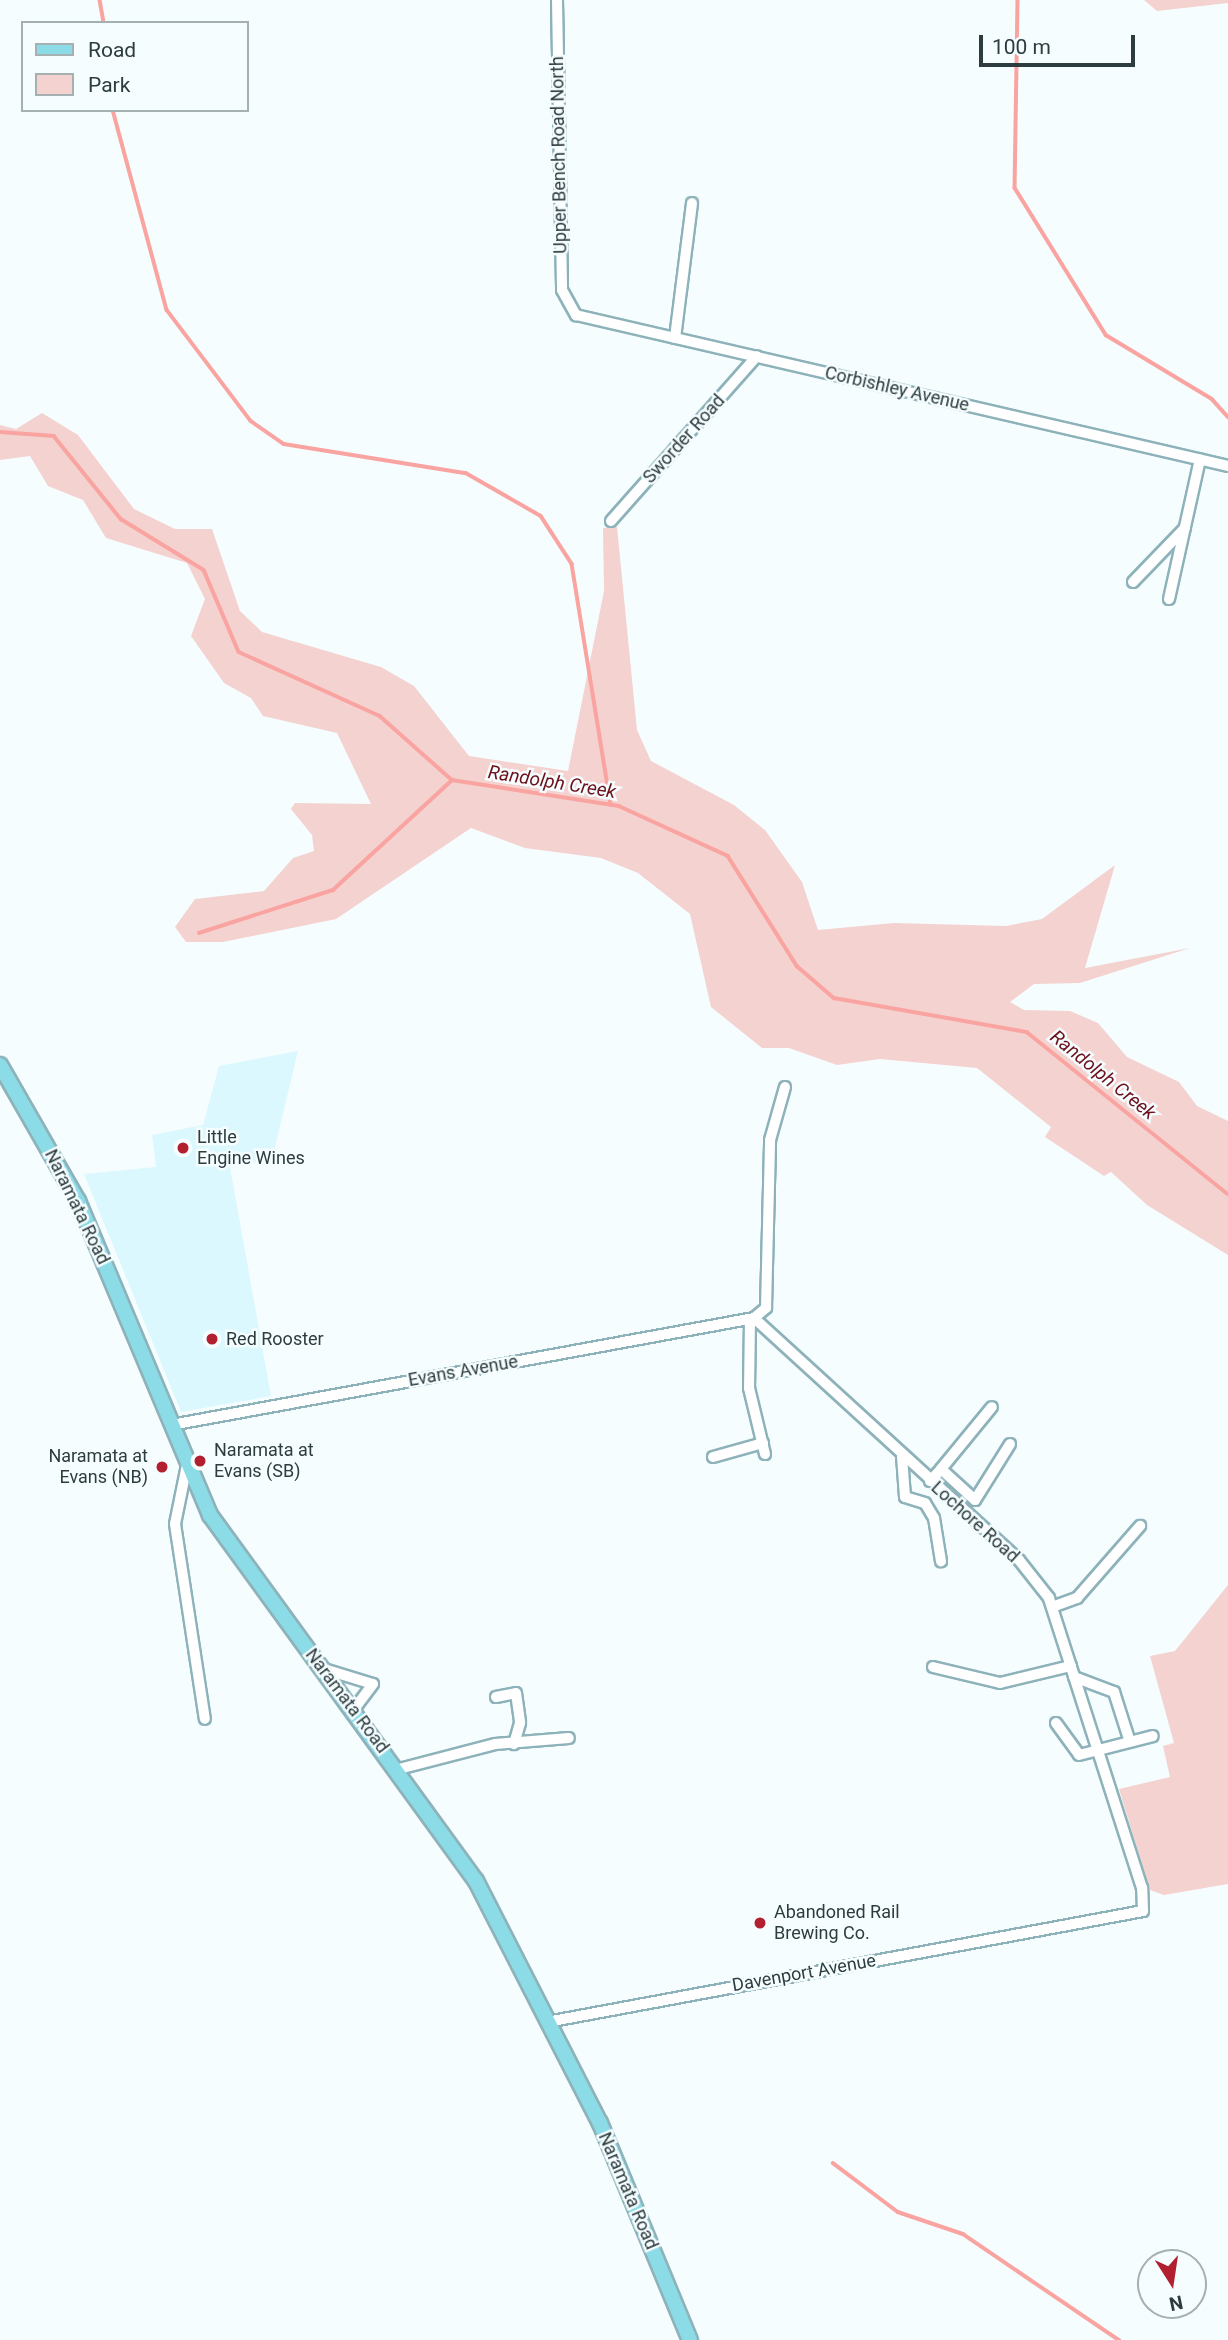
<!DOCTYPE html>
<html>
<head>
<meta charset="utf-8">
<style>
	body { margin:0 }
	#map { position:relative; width:1228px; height:2340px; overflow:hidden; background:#f5fdff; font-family:Roboto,sans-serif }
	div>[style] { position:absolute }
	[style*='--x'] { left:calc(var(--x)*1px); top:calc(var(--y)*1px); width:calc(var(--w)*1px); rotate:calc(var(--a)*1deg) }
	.built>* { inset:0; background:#dbf8fe }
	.green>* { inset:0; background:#f4d2d0 }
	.stream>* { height:3.5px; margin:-1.75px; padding:0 1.75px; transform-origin:1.75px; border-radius:1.75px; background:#f9a4a0 }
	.roads { filter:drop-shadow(2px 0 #8db2ba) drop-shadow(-2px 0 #8db2ba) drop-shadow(0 2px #8db2ba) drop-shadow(0 -2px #8db2ba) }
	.minor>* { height:10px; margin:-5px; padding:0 5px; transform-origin:5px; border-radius:5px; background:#fff }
	.major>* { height:14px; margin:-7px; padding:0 7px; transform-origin:7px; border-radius:7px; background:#8cdce8 }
	.dots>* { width:19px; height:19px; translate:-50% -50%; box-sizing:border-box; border:4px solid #f5fdff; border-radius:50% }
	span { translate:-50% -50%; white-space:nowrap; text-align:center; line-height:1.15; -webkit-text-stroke:5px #f5fdff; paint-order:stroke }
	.street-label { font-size:18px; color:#2d3c3f }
	.poi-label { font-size:18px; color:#2d3c3f }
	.left { translate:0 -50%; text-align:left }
	.right { translate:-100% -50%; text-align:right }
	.water-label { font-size:19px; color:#6e101a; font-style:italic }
	.legend { position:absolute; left:21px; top:21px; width:228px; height:91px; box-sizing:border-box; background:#f5fdff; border:2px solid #a5b0b2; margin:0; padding:9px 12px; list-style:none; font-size:21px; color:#2d3c3f }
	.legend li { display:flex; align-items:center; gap:14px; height:35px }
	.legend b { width:35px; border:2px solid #a5b0b2 }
	.north { position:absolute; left:1137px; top:2249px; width:70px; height:70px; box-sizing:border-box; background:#f5fdff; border:2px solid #a5b0b2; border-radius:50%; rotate:168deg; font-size:19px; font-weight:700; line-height:28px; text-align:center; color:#2d3c3f }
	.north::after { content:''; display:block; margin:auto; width:24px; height:32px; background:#b21f2e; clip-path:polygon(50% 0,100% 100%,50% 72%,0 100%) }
	.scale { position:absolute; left:979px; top:35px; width:156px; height:32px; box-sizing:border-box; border:4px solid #2d3c3f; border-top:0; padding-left:9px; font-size:21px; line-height:24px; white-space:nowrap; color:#2d3c3f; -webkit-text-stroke:5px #f5fdff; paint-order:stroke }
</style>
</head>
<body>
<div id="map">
	<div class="built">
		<i style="clip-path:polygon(298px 1051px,272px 1159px,230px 1167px,271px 1396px,181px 1412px,84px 1174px,156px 1167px,152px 1135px,203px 1125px,219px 1066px)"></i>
	</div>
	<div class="green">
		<i style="clip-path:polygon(1144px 0,1228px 0,1228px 3px,1157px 11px)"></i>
		<i style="clip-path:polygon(42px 413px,78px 435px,134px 509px,175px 529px,212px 529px,240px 611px,262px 632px,381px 667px,414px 686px,469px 756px,568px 771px,604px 591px,603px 528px,617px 527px,637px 730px,651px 761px,734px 805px,765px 830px,802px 882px,818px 930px,894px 923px,1006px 926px,1042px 919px,1115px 865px,1085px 968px,1190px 948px,1080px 983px,1034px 984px,1010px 1002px,1024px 1010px,1070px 1011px,1098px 1023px,1127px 1057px,1179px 1082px,1197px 1106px,1228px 1121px,1228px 1255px,1147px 1205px,1111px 1172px,1104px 1176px,1045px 1137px,1051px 1127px,977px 1068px,880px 1059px,837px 1065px,789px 1048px,762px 1048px,711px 1007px,690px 914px,638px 873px,601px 858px,525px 848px,471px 828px,336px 919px,223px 942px,186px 942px,175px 927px,195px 899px,264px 891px,293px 858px,314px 851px,312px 835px,291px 809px,295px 803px,371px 804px,337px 733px,263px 716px,251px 698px,224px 683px,191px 636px,205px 599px,187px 563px,106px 538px,83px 500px,48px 486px,30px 456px,0 460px,0 425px,16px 429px)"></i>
		<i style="clip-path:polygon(1228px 1585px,1228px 1884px,1164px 1895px,1150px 1890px,1119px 1789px,1170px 1777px,1163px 1746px,1174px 1743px,1150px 1656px,1175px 1651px)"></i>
	</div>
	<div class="stream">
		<i style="--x:100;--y:0;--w:23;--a:80"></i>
		<i style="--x:1018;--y:0;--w:188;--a:90.9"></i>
		<i style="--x:1015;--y:188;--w:173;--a:58.2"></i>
		<i style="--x:1106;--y:335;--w:124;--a:31.1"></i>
		<i style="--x:1212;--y:399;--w:24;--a:48"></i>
		<i style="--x:113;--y:110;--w:207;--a:74.9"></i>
		<i style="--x:167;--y:310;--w:139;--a:52.9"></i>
		<i style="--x:251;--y:421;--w:40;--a:34.9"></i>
		<i style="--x:284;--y:444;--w:184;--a:9.1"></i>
		<i style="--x:466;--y:473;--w:86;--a:29.8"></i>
		<i style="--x:541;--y:516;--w:57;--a:57.1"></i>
		<i style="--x:572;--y:564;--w:244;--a:80.8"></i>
		<i style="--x:0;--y:432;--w:54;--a:4.2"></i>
		<i style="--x:54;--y:436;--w:107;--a:51.1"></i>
		<i style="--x:121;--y:519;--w:97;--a:31.6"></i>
		<i style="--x:204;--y:570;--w:89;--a:66.9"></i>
		<i style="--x:239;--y:652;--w:155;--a:24.4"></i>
		<i style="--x:380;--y:716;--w:96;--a:41.6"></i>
		<i style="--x:452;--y:780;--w:169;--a:8.8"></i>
		<i style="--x:619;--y:806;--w:120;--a:24.6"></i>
		<i style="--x:728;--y:856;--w:130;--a:57.9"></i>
		<i style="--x:797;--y:966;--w:49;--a:40.9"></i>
		<i style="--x:834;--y:998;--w:196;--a:10"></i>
		<i style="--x:1027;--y:1032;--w:258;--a:38.9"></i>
		<i style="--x:199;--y:933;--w:141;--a:-17.8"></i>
		<i style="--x:333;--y:890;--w:162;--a:-42.7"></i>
		<i style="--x:833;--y:2163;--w:81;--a:37"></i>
		<i style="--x:898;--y:2212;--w:69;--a:18.7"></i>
		<i style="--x:963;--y:2234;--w:189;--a:34.2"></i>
	</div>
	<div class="roads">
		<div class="minor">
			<i style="--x:557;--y:0;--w:290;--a:89"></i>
			<i style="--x:562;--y:290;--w:29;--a:61"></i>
			<i style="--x:576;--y:315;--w:669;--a:13.04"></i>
			<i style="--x:675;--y:338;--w:136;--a:-82.8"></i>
			<i style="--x:611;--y:521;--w:220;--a:-48.5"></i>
			<i style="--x:1133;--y:582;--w:75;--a:-46.1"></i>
			<i style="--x:1169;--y:599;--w:143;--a:-77.5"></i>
			<i style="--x:750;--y:1319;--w:69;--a:90.8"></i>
			<i style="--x:749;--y:1388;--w:68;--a:76.4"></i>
			<i style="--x:171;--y:1425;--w:593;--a:-10.4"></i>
			<i style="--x:902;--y:1456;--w:41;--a:85.8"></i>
			<i style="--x:905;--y:1497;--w:21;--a:17"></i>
			<i style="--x:925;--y:1503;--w:17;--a:59"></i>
			<i style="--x:934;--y:1518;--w:44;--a:80.8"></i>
			<i style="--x:713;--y:1457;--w:52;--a:-15.6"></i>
			<i style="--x:187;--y:1465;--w:60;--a:101.5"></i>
			<i style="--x:175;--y:1524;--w:197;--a:81.3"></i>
			<i style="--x:941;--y:1469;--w:80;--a:-50.6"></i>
			<i style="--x:930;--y:1481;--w:16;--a:-47"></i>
			<i style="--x:941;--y:1469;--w:46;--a:42.4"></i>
			<i style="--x:975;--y:1500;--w:66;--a:-58"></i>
			<i style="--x:1052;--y:1607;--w:27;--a:-20"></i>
			<i style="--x:1077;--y:1598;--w:96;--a:-48.8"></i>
			<i style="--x:933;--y:1667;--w:69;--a:13.4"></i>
			<i style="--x:1000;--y:1683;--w:73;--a:-13.5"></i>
			<i style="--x:324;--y:1669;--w:51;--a:17"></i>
			<i style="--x:373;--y:1684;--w:31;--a:127"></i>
			<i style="--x:1074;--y:1677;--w:43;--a:20.6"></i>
			<i style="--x:1114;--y:1692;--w:52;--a:72.3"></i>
			<i style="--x:496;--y:1697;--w:20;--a:-11"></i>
			<i style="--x:516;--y:1693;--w:30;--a:82"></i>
			<i style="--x:520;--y:1723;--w:22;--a:106"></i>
			<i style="--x:1056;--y:1723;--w:39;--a:54"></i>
			<i style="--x:1079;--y:1755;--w:76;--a:-14.4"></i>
			<i style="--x:399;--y:1769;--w:99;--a:-14.6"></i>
			<i style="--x:495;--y:1744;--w:74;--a:-4.6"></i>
			<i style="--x:547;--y:2022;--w:606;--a:-10.55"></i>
			<i style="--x:1143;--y:1911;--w:23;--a:-92"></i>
			<i style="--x:1142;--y:1888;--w:305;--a:-107.8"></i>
			<i style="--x:1049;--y:1598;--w:48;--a:-128.3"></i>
			<i style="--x:1019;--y:1560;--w:359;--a:-137.6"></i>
			<i style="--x:754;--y:1318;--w:16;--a:-40"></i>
			<i style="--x:766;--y:1308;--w:168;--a:-88.6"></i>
			<i style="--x:770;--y:1140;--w:55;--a:-74.2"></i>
		</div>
		<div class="major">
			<i style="--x:0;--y:1065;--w:157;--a:60.2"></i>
			<i style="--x:78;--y:1201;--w:341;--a:67.2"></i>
			<i style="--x:210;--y:1515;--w:452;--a:54"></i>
			<i style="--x:476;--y:1881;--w:272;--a:62.9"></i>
			<i style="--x:600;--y:2123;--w:235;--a:67.5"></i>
		</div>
	</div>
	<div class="dots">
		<i style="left:183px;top:1148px;background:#b21f2e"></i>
		<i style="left:212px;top:1339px;background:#b21f2e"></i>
		<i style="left:200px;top:1461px;background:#b21f2e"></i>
		<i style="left:162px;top:1467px;background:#b21f2e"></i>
		<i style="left:760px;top:1923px;background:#b21f2e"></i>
	</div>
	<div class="street-label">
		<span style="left:559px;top:155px;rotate:-91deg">Upper Bench Road North</span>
		<span style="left:897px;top:389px;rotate:13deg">Corbishley Avenue</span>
		<span style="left:684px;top:439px;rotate:-48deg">Sworder Road</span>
		<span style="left:77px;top:1207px;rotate:64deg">Naramata Road</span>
		<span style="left:463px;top:1371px;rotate:-10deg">Evans Avenue</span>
		<span style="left:975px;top:1522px;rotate:42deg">Lochore Road</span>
		<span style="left:347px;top:1701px;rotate:53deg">Naramata Road</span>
		<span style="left:804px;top:1973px;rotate:-10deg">Davenport Avenue</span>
		<span style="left:628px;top:2191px;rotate:67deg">Naramata Road</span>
	</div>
	<div class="poi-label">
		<span class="left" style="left:197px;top:1148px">Little<br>Engine Wines</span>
		<span class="left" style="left:226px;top:1339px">Red Rooster</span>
		<span class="left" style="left:214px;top:1461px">Naramata at<br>Evans (SB)</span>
		<span class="right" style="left:148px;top:1467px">Naramata at<br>Evans (NB)</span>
		<span class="left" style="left:774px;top:1923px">Abandoned Rail<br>Brewing Co.</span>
	</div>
	<div class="water-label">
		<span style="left:552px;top:782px;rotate:9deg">Randolph Creek</span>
		<span style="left:1103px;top:1075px;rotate:39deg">Randolph Creek</span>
	</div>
	<ul class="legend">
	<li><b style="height:9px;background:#8cdce8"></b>Road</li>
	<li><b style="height:19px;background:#f4d2d0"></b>Park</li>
	</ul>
	<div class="north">N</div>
	<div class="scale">100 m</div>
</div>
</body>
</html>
